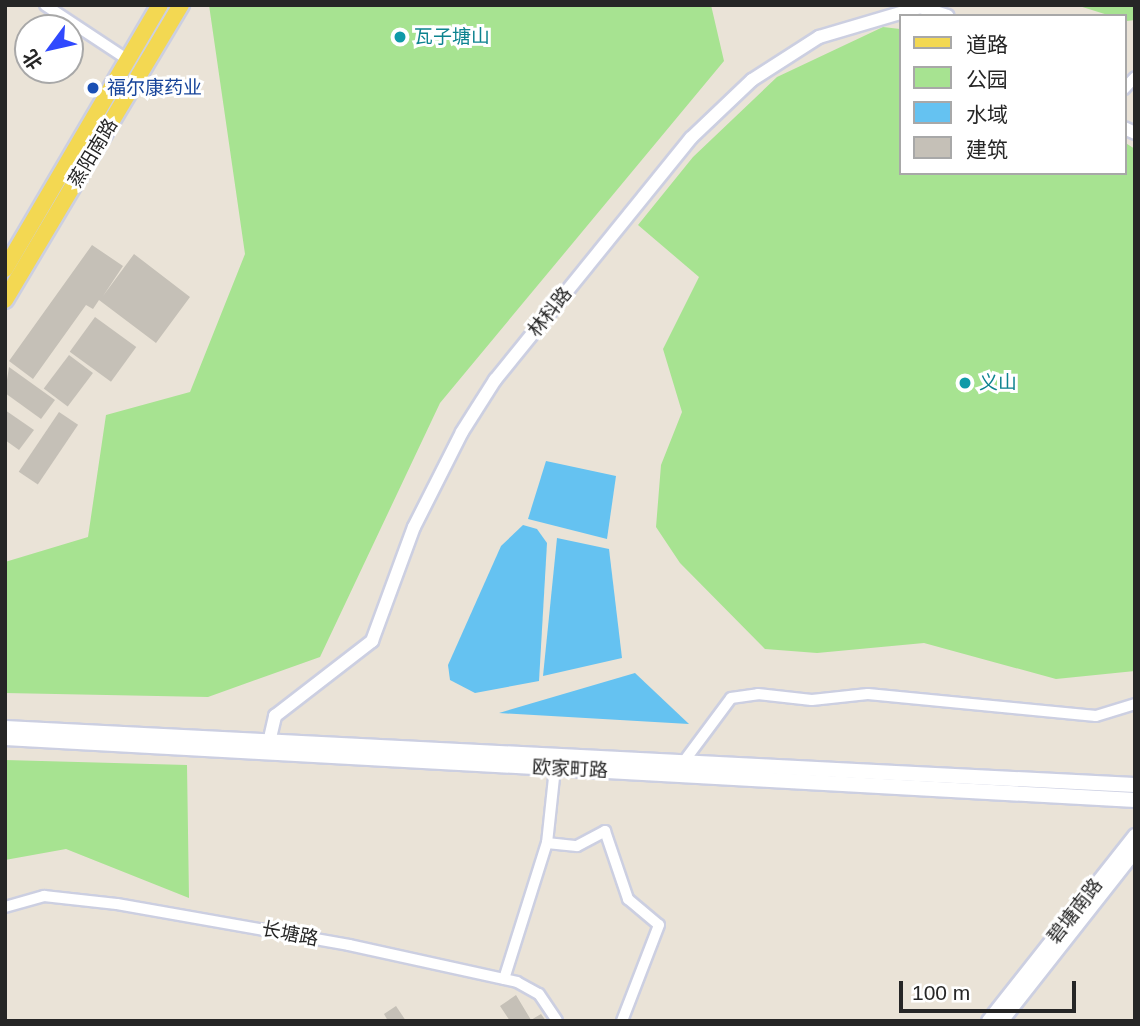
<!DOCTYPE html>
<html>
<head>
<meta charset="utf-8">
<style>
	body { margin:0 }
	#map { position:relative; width:1140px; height:1026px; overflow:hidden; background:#eae3d7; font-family:Helvetica,"Noto Sans SC",sans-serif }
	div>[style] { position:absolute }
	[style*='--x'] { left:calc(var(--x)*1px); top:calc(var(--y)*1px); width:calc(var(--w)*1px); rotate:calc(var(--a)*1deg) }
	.green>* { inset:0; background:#a7e391 }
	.water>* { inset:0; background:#65c2f1 }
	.building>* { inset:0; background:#c5c0b7; transform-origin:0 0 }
	.roads { filter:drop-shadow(2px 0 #cccfe1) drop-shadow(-2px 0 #cccfe1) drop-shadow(0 2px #cccfe1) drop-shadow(0 -2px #cccfe1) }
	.minor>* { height:10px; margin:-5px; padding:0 5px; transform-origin:5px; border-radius:5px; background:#fff }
	.tertiary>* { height:12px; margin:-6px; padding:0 6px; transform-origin:6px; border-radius:6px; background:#fff }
	.secondary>* { height:14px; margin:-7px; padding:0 7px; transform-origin:7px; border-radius:7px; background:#fff }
	.primary>* { height:16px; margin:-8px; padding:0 8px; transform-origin:8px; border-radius:8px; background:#f3d852 }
	.dots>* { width:19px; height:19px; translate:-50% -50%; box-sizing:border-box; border:4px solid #fff; border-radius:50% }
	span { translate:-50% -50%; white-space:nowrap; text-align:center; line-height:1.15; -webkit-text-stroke:6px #fff; paint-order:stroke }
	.culture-label { font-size:19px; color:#0d838f }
	.left { translate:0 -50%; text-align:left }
	.transit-label { font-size:19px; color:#164399 }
	.street-label { font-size:19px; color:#262626 }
	.frame { position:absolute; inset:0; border:7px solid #262626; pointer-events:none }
	.legend { position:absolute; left:899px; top:14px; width:228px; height:161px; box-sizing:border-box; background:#fff; border:2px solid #a8a8a8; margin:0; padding:9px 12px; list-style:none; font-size:21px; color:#262626 }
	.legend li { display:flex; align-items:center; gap:14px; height:35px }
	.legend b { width:35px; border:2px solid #a8a8a8 }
	.north { position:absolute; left:14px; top:14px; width:70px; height:70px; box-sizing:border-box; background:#fff; border:2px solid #a8a8a8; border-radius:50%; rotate:237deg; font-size:19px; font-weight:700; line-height:28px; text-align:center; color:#262626 }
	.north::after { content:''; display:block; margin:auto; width:24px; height:32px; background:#3049fe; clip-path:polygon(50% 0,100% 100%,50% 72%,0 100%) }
	.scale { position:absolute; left:899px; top:981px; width:177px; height:32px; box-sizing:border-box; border:4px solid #262626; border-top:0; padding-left:9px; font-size:21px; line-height:24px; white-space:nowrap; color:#262626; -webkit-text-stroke:5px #fff; paint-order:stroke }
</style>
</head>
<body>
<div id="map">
	<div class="green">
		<i style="clip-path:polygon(209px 5px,711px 5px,724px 61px,440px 403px,320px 657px,208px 697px,5px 693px,5px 562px,88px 537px,106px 415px,190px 392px,245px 254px)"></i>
		<i style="clip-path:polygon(1076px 5px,1135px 5px,1135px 20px,1127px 21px)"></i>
		<i style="clip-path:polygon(883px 27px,900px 29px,900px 173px,1124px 173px,1124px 142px,1135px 149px,1135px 671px,1056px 679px,924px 643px,817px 653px,765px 649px,680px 563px,656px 527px,661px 465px,682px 412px,663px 349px,699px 277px,638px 225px,693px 157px,777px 77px)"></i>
		<i style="clip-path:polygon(5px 760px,187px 765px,189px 898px,66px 849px,5px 860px)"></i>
	</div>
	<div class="water">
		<i style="clip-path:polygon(546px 461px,616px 476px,607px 539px,528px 519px)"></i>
		<i style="clip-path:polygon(523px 525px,537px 529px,547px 543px,539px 681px,475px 693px,450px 680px,448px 665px,501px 546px)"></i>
		<i style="clip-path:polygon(557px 538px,609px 549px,622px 658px,543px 676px)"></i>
		<i style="clip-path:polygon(635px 673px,689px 724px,499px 713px)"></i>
	</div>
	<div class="building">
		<i style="clip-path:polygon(92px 245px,123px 266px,103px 296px,134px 254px,190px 297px,156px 343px,99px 300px,93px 309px,86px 305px,33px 379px,9px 361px)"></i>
		<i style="left:95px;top:317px;width:51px;height:43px;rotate:36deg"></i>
		<i style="left:69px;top:355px;width:30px;height:42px;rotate:37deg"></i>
		<i style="clip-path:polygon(9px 367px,55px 400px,41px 419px,5px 393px)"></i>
		<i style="clip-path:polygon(5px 410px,34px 430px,19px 450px,5px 440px)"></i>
		<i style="left:59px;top:412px;width:23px;height:72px;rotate:34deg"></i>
		<i style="clip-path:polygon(516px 995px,531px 1020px,541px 1014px,546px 1021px,510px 1021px,500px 1006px)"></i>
		<i style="clip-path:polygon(396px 1006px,406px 1021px,388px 1021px,384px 1014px)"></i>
	</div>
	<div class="roads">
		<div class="minor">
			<i style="--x:45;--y:5;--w:100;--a:33.5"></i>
			<i style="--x:1124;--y:89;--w:16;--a:-47"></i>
			<i style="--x:685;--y:760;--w:77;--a:-53.4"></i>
			<i style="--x:731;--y:698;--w:27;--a:-8"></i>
			<i style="--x:758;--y:694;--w:54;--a:6.3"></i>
			<i style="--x:812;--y:700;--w:56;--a:-6.1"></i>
			<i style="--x:868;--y:694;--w:229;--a:5.5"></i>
			<i style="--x:1096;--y:716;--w:41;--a:-17.1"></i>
			<i style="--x:547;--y:843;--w:30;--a:6"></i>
			<i style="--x:577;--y:846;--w:32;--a:-28"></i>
			<i style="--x:605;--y:831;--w:72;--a:71.3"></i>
			<i style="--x:628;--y:899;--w:40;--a:40"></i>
			<i style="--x:659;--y:925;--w:103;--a:111.1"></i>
			<i style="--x:5;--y:907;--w:41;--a:-15.8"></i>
			<i style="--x:44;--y:896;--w:73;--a:6.3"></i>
			<i style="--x:117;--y:904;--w:236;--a:10"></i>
			<i style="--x:349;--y:945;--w:172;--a:12.4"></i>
			<i style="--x:517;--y:982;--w:25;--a:29"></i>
			<i style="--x:539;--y:994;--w:32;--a:56"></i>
			<i style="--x:504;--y:979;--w:143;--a:-72.5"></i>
			<i style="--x:547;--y:843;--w:75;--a:-83.9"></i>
		</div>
		<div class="tertiary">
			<i style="--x:1124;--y:128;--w:12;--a:24"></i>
			<i style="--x:270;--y:738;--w:23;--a:-77"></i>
			<i style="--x:275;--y:716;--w:123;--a:-37.7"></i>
			<i style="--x:372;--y:641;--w:121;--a:-69.8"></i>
			<i style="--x:414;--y:527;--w:106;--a:-63.2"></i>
			<i style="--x:462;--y:432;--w:62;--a:-57.6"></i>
			<i style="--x:495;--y:380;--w:311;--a:-51"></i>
			<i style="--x:691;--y:138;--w:84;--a:-43.6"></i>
			<i style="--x:752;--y:80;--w:80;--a:-32.7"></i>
			<i style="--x:819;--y:37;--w:105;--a:-16.5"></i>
			<i style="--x:920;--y:7;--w:29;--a:18"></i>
			<i style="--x:988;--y:1021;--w:237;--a:-51.7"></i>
			<i style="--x:1002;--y:1021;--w:215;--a:-51.8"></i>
		</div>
		<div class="secondary">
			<i style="--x:5;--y:728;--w:1131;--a:2.89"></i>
			<i style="--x:5;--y:738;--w:1132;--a:3.14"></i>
		</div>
		<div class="primary">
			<i style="--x:5;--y:269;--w:306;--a:-59.6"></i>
			<i style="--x:5;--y:300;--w:344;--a:-59.2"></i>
		</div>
	</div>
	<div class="dots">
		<i style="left:400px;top:37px;background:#0f9aa8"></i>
		<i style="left:93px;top:88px;background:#1a4fb4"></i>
		<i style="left:965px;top:383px;background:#0f9aa8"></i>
	</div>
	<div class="culture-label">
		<span class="left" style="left:414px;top:37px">瓦子塘山</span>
		<span class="left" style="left:979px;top:383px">义山</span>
	</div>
	<div class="transit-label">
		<span class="left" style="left:107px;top:88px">福尔康药业</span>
	</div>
	<div class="street-label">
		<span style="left:93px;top:153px;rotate:-59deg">蒸阳南路</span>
		<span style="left:550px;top:312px;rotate:-51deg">林科路</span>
		<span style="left:570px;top:769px;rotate:3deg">欧家町路</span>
		<span style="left:1075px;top:911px;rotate:-52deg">碧塘南路</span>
		<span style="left:290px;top:934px;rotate:11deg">长塘路</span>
	</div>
	<div class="frame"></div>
	<ul class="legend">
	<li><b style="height:9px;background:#f3d852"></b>道路</li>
	<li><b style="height:19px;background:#a7e391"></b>公园</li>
	<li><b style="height:19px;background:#65c2f1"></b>水域</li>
	<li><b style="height:19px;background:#c5c0b7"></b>建筑</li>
	</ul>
	<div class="north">北</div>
	<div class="scale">100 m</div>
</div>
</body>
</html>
